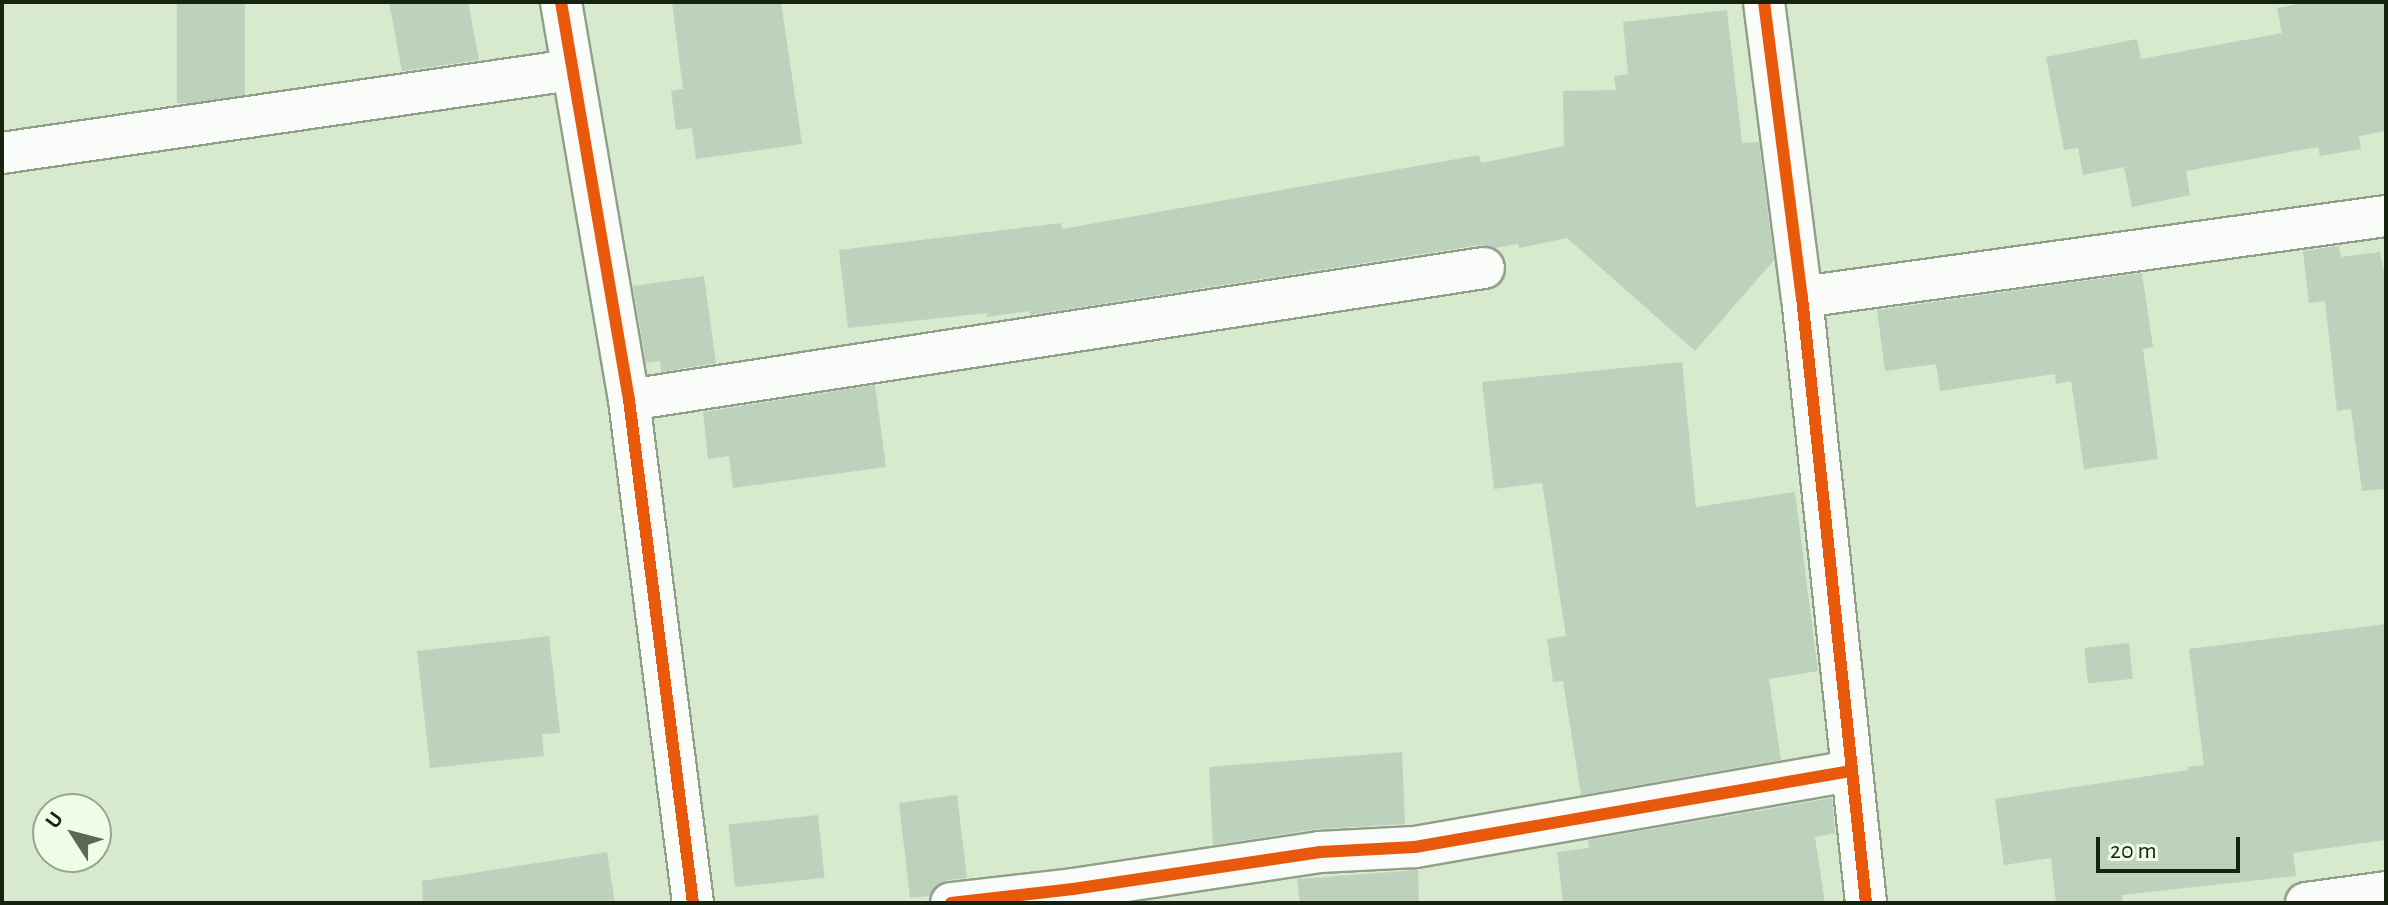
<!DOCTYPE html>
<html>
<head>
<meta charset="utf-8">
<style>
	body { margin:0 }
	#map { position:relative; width:2388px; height:905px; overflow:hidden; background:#d7eacd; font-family:"Alegreya Sans",sans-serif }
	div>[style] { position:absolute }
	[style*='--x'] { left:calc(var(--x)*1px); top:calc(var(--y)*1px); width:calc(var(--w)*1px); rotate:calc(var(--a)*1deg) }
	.building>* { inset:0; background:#bdd2bc; transform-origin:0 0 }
	.roads { filter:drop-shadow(2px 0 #909f88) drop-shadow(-2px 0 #909f88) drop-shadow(0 2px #909f88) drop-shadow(0 -2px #909f88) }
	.minor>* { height:40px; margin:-20px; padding:0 20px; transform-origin:20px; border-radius:20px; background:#f9fcf8 }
	.cycleway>* { height:12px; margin:-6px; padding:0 6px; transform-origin:6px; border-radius:6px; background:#e8590c }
	span { translate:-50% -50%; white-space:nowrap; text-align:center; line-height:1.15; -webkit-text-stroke:6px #eefde7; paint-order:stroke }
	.frame { position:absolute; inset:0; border:4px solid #16230e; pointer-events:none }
	.north { position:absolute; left:32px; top:793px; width:80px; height:80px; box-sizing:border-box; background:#eefde7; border:2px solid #98a690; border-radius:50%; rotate:306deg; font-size:22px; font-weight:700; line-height:32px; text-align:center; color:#16230e }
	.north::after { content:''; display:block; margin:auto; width:28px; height:36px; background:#5a6951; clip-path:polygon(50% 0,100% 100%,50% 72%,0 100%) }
	.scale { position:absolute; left:2096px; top:837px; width:144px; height:36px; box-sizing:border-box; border:4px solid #16230e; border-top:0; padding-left:10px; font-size:24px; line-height:28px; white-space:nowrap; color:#16230e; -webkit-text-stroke:6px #eefde7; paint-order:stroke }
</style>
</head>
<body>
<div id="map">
	<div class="building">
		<i style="left:177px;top:2px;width:68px;height:101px"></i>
		<i style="clip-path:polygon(389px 2px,468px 2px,479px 60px,402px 71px)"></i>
		<i style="clip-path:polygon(672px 2px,781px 2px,802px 144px,696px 159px,692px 128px,676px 130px,671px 91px,683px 89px)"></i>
		<i style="clip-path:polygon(2309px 2px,2386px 2px,2386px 131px,2359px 136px,2361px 149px,2320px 156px,2318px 147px,2186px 171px,2190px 195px,2132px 207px,2124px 167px,2083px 175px,2078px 148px,2064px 150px,2046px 57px,2137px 39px,2141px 59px,2282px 33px,2277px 8px)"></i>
		<i style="clip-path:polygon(1727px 10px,1742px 143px,1759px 142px,1774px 260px,1695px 351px,1567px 238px,1519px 248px,1518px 244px,1494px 248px,1480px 245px,1030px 315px,1029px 311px,987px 317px,987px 313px,848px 328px,839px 250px,1061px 223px,1062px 229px,1479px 155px,1481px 163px,1564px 146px,1563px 91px,1616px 90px,1614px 76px,1628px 74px,1623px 22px)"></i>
		<i style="clip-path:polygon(2339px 246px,2341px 257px,2380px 252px,2386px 281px,2386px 489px,2362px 491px,2351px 409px,2337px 411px,2325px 301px,2309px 303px,2303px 251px)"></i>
		<i style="clip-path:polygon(2142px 273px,2153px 347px,2143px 349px,2158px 459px,2084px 469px,2071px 381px,2056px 384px,2055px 374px,1940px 391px,1936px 364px,1885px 371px,1877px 310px)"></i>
		<i style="clip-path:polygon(704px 276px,716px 363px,661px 372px,660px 361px,646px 363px,633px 286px)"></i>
		<i style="clip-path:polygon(1682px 362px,1696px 507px,1795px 492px,1818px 671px,1769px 679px,1781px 760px,1581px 795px,1563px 681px,1553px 682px,1547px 639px,1566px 636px,1542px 483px,1494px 489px,1482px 382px)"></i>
		<i style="clip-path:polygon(875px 385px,886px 467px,733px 488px,729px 456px,708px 459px,703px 412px)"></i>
		<i style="clip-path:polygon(2386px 624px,2386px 840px,2293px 853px,2296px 876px,2122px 895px,2123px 903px,2056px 903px,2051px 858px,2004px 865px,1995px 799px,2188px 770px,2187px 767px,2204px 765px,2189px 649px)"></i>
		<i style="clip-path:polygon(549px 636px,560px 733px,542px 734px,544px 756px,430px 768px,417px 651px)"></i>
		<i style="left:2129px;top:643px;width:36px;height:45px;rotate:84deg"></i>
		<i style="clip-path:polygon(1402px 752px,1405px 824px,1317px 829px,1213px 845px,1209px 767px)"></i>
		<i style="clip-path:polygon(957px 795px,967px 878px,948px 880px,937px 885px,930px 896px,910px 898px,899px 803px)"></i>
		<i style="clip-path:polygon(1832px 798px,1835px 833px,1815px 837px,1825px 903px,1563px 903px,1557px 852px,1589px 848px,1588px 840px)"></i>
		<i style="left:818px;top:815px;width:63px;height:90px;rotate:84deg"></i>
		<i style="clip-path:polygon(607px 852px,615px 903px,423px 903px,422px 881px)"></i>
		<i style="clip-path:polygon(1418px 870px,1419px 903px,1300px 903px,1297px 879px)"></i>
	</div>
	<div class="roads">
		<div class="minor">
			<i style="--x:561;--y:2;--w:404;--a:80.3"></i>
			<i style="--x:629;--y:400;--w:507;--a:82.75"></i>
			<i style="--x:1764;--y:2;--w:297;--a:82.7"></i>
			<i style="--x:1802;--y:297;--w:609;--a:83.97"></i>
			<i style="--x:2;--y:153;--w:575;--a:-8.3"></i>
			<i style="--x:1802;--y:297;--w:590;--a:-7.9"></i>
			<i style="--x:629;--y:400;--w:865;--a:-8.78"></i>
			<i style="--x:951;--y:903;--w:123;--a:-6.5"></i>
			<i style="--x:1073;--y:889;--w:250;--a:-8.5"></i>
			<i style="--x:1320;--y:852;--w:95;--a:-3"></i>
			<i style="--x:1415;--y:847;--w:443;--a:-9.9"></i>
			<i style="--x:2306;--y:903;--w:81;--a:-7.8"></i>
		</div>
	</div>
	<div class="cycleway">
		<i style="--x:561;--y:2;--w:404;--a:80.3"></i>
		<i style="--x:629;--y:400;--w:507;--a:82.75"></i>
		<i style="--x:1764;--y:2;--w:297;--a:82.7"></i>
		<i style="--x:1802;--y:297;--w:609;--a:83.97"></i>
		<i style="--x:951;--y:903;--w:123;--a:-6.5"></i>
		<i style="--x:1073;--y:889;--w:250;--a:-8.5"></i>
		<i style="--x:1320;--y:852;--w:95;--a:-3"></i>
		<i style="--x:1415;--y:847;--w:443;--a:-9.9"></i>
	</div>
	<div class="frame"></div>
	<div class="north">U</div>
	<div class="scale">20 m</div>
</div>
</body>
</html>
